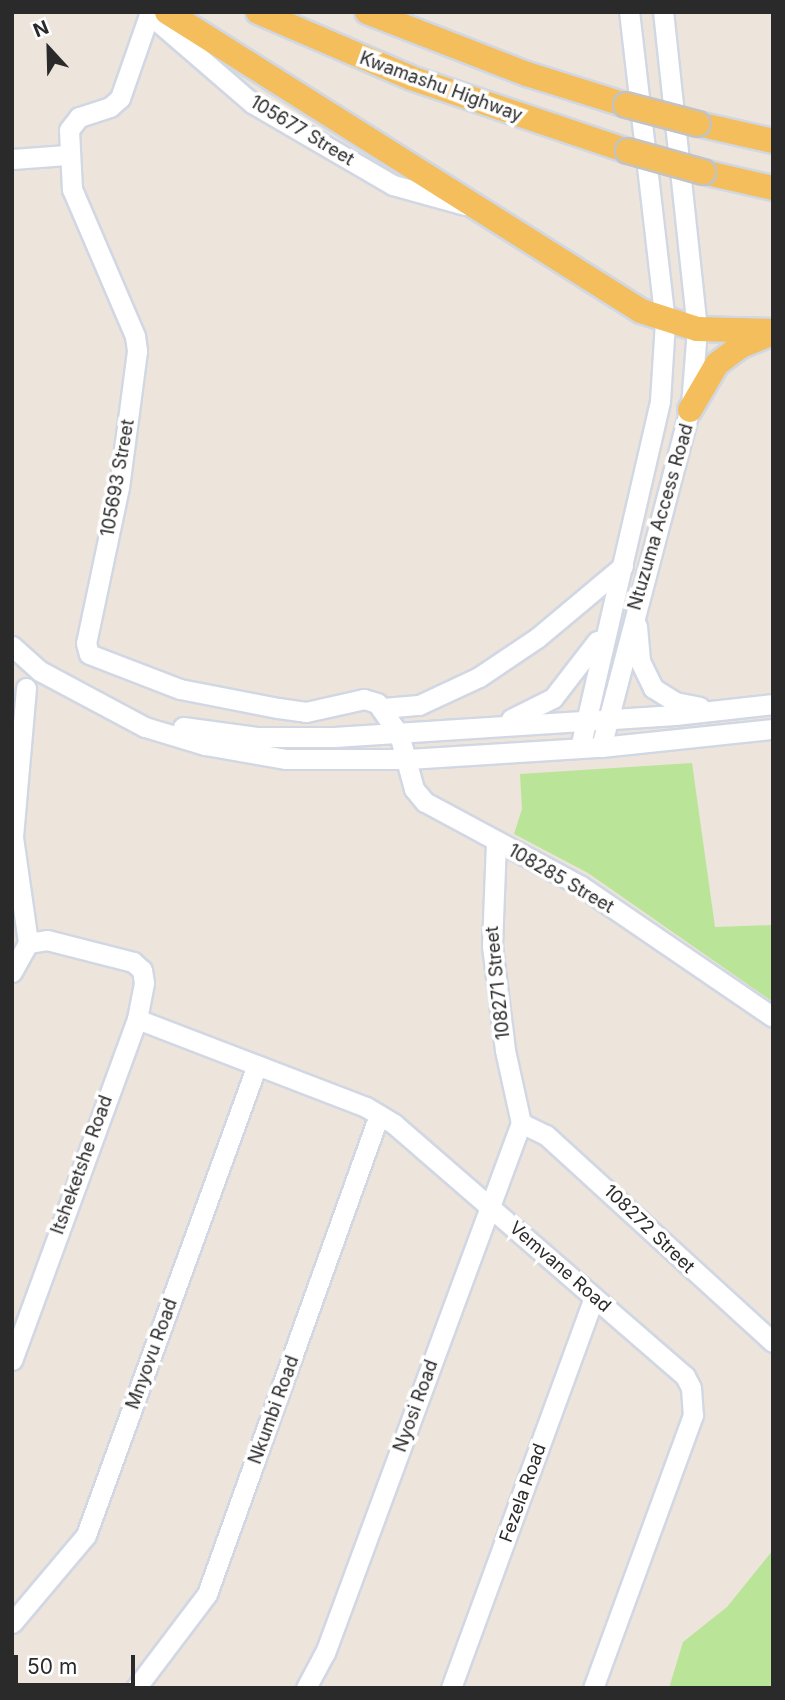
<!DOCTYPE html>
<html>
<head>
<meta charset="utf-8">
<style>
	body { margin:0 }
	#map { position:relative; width:785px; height:1700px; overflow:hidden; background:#ede4dc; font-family:Inter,sans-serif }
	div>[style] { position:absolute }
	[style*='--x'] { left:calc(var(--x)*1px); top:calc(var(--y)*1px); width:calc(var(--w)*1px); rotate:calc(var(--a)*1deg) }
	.green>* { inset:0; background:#bae497 }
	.roads { filter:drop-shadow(2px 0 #d1d7e3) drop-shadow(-2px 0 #d1d7e3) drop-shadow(0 2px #d1d7e3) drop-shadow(0 -2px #d1d7e3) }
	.minor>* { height:19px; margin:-9.5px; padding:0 9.5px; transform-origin:9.5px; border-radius:9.5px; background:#fff }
	.major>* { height:24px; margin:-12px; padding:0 12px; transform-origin:12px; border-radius:12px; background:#f3be5b }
	.bridges { filter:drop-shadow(2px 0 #c3c3c3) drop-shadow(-2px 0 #c3c3c3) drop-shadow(0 2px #c3c3c3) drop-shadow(0 -2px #c3c3c3) }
	.major-bridge>* { height:24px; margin:-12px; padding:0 12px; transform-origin:12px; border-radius:12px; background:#f3be5b }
	span { translate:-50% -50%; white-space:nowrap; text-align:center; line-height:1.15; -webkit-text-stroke:7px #fff; paint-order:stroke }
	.street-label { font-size:18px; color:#2a2a2a }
	.frame { position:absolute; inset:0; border:14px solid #2a2a2a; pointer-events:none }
	.north { position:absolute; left:14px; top:14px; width:70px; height:70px; -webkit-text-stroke:5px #fff; paint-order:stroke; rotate:338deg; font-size:19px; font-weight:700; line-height:28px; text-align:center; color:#2a2a2a }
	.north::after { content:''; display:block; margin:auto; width:24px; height:32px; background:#2a2a2a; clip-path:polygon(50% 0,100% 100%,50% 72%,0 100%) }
	.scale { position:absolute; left:14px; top:1655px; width:121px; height:32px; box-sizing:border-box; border:4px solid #2a2a2a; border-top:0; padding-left:9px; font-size:21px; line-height:24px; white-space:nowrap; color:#2a2a2a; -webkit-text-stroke:5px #fff; paint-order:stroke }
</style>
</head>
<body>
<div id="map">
	<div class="green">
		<i style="clip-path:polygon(692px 763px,715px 927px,773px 925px,773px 1002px,588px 873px,514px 834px,522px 809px,520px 774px)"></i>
		<i style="clip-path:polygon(773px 1550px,773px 1688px,669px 1688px,683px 1642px,727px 1607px)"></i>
	</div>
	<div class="roads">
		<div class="minor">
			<i style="--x:150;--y:12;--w:91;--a:109.2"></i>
			<i style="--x:120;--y:98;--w:13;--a:138"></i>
			<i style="--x:110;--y:107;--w:33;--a:162"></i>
			<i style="--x:79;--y:117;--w:16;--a:128"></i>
			<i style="--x:69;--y:130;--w:59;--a:87.1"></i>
			<i style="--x:72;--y:189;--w:160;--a:66.8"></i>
			<i style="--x:135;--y:336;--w:15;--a:82"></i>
			<i style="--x:137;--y:351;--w:137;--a:97.5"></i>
			<i style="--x:119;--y:487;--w:159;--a:101.9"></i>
			<i style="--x:86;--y:643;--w:11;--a:75"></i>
			<i style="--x:89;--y:654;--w:97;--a:21"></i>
			<i style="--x:180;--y:689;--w:100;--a:11"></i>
			<i style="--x:278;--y:708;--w:28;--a:8"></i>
			<i style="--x:306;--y:712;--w:59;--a:-12.6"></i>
			<i style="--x:364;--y:699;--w:14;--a:17"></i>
			<i style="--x:377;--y:703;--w:38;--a:55"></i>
			<i style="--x:399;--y:734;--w:57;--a:74.7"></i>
			<i style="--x:414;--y:789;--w:17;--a:50"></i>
			<i style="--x:425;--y:802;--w:177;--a:28.3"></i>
			<i style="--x:581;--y:886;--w:232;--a:34.3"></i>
			<i style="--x:149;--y:14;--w:136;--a:40.8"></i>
			<i style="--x:252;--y:103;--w:163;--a:30.2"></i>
			<i style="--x:393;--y:185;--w:75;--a:15.5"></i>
			<i style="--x:12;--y:159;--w:55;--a:-4.2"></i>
			<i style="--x:637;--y:626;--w:35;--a:85"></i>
			<i style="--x:640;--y:661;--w:30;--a:64"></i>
			<i style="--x:653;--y:688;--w:26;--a:32"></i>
			<i style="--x:675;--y:702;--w:25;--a:11"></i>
			<i style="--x:12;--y:646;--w:38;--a:42"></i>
			<i style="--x:40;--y:671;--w:119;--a:28.1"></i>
			<i style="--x:145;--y:727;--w:63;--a:16.7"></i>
			<i style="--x:205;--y:745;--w:81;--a:9.9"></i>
			<i style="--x:285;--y:759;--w:123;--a:0"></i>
			<i style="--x:408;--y:759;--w:193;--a:-3.6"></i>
			<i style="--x:601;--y:747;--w:173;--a:-6"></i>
			<i style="--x:26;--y:688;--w:150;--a:95"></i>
			<i style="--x:13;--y:837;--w:107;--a:81.9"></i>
			<i style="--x:383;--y:708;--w:36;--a:-5"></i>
			<i style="--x:419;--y:705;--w:66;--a:-25"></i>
			<i style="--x:479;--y:677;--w:70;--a:-33.9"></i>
			<i style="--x:537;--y:638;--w:112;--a:-39.9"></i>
			<i style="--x:511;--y:719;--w:47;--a:-26.6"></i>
			<i style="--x:553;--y:698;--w:72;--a:-52.3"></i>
			<i style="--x:183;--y:727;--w:76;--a:7.6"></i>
			<i style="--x:258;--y:737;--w:76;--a:0"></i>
			<i style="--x:334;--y:737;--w:342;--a:-3.7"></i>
			<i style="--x:675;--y:715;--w:99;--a:-6.4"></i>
			<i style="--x:601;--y:747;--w:354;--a:-75.3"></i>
			<i style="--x:691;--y:405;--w:76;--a:-85.5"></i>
			<i style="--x:697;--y:329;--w:319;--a:-96.1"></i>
			<i style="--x:580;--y:748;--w:356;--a:-77"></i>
			<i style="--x:660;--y:401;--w:79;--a:-86.4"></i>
			<i style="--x:665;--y:322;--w:312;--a:-96.6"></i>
			<i style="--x:12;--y:972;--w:33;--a:-61"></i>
			<i style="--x:28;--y:943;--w:19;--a:-9"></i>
			<i style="--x:47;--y:940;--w:89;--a:14.3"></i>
			<i style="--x:133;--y:962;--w:12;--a:42"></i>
			<i style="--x:142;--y:970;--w:13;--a:81"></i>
			<i style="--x:144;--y:983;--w:37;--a:101"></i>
			<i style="--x:137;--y:1019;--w:363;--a:110.1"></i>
			<i style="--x:137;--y:1019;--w:245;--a:21"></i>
			<i style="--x:366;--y:1107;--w:33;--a:31"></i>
			<i style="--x:394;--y:1124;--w:385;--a:40.9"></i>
			<i style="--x:685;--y:1376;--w:13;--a:63"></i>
			<i style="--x:691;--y:1388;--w:27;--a:86"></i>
			<i style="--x:693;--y:1415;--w:291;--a:110.1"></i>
			<i style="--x:521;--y:1123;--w:28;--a:26"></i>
			<i style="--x:546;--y:1135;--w:307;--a:42.4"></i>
			<i style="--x:12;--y:1623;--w:115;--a:-49.9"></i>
			<i style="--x:86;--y:1535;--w:500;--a:-70.01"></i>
			<i style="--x:136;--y:1688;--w:118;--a:-52.9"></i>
			<i style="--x:207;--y:1594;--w:509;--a:-70.25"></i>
			<i style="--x:306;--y:1688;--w:40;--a:-62"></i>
			<i style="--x:325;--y:1653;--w:565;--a:-69.71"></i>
			<i style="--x:521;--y:1123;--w:75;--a:-102.4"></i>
			<i style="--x:505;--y:1050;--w:105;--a:-97.1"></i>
			<i style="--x:492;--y:946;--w:104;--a:-87.8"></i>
			<i style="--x:451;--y:1688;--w:415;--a:-69.9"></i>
		</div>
		<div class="major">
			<i style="--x:167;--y:12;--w:560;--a:32.24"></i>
			<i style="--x:641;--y:311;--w:59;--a:17.8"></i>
			<i style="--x:697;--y:329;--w:76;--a:1.5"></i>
			<i style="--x:258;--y:12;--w:167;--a:23.3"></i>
			<i style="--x:411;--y:78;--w:229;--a:18.6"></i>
			<i style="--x:367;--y:12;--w:172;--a:21.2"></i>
			<i style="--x:527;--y:74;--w:104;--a:17.4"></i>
			<i style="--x:698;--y:124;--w:77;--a:12.8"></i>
			<i style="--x:703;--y:172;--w:72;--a:12.9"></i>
			<i style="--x:690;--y:410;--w:53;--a:-59.6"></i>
			<i style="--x:717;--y:364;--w:30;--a:-37"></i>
			<i style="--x:741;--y:346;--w:27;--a:-22"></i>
		</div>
	</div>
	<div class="bridges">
		<div class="major-bridge">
			<i style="--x:626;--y:105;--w:74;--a:14.8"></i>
			<i style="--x:628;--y:151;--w:78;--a:15.6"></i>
		</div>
	</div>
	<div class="street-label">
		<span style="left:441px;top:87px;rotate:20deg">Kwamashu Highway</span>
		<span style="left:302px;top:131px;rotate:31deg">105677 Street</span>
		<span style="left:118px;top:478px;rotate:-80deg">105693 Street</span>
		<span style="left:661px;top:517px;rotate:-74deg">Ntuzuma Access Road</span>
		<span style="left:561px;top:879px;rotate:30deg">108285 Street</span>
		<span style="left:498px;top:983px;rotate:-96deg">108271 Street</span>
		<span style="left:82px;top:1165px;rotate:-70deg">Itsheketshe Road</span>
		<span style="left:649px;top:1229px;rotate:44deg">108272 Street</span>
		<span style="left:560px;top:1267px;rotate:41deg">Vemvane Road</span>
		<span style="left:152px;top:1354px;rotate:-70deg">Mnyovu Road</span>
		<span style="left:416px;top:1406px;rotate:-70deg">Nyosi Road</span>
		<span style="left:274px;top:1410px;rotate:-70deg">Nkumbi Road</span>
		<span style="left:523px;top:1493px;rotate:-70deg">Fezela Road</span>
	</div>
	<div class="frame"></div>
	<div class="north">N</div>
	<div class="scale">50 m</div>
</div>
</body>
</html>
